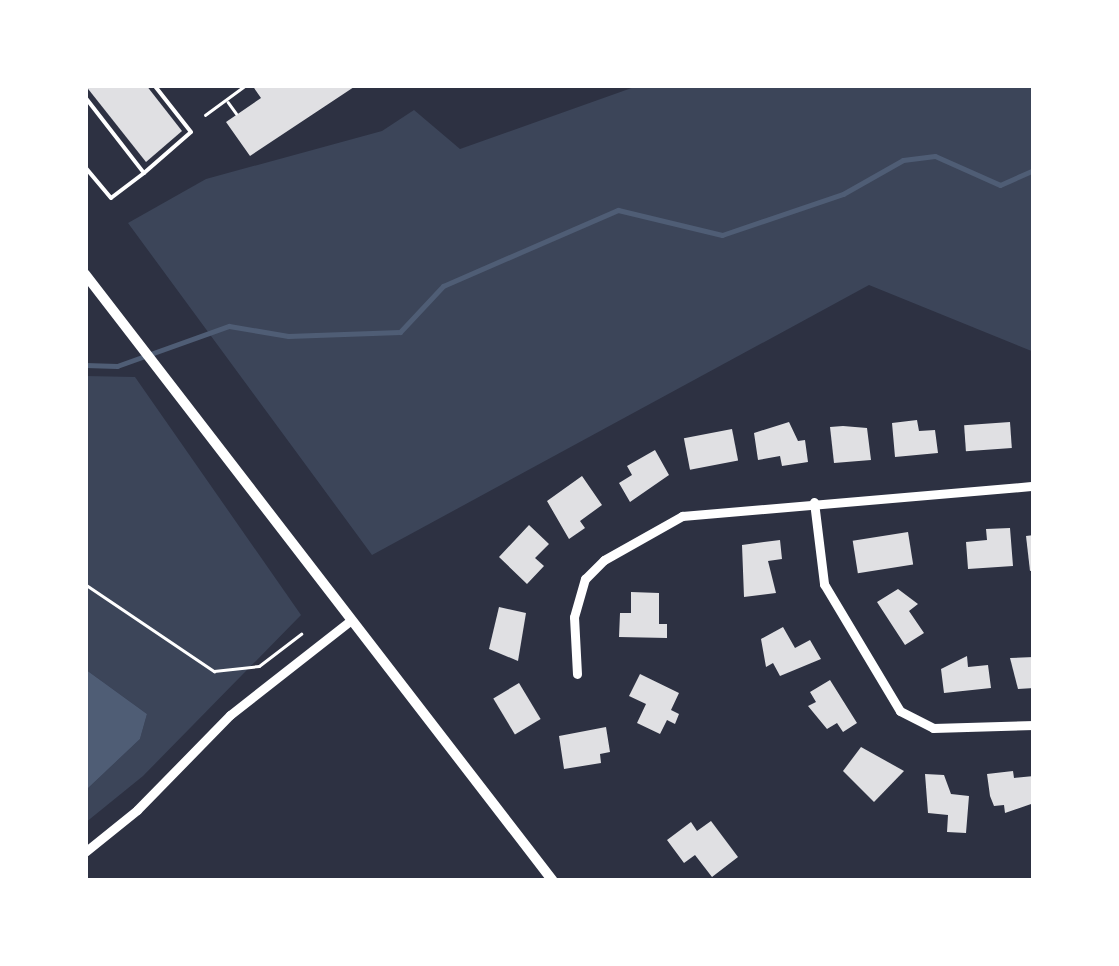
<!DOCTYPE html>
<html>
<head>
<meta charset="utf-8">
<style>
	body { margin:0 }
	#map { position:relative; width:1119px; height:966px; overflow:hidden; background:#2d3142; font-family:Helvetica,sans-serif }
	div>[style] { position:absolute }
	[style*='--x'] { left:calc(var(--x)*1px); top:calc(var(--y)*1px); width:calc(var(--w)*1px); rotate:calc(var(--a)*1deg) }
	.green>* { inset:0; background:#3c4559 }
	.water>* { inset:0; background:#4f5d75 }
	.stream>* { height:5px; margin:-2.5px; padding:0 2.5px; transform-origin:2.5px; border-radius:2.5px; background:#4f5d75 }
	.building>* { inset:0; background:#e0e0e3; transform-origin:0 0 }
	.path>* { height:2.5px; margin:-1.25px; padding:0 1.25px; transform-origin:1.25px; border-radius:1.25px; background:#fff }
	.service>* { height:4px; margin:-2px; padding:0 2px; transform-origin:2px; border-radius:2px; background:#fff }
	.minor>* { height:9px; margin:-4.5px; padding:0 4.5px; transform-origin:4.5px; border-radius:4.5px; background:#fff }
	.tertiary>* { height:10px; margin:-5px; padding:0 5px; transform-origin:5px; border-radius:5px; background:#fff }
	span { translate:-50% -50%; white-space:nowrap; text-align:center; line-height:1.15; -webkit-text-stroke:10px #fff; paint-order:stroke }
	.frame { position:absolute; inset:0; border:88px solid #fff; pointer-events:none }
</style>
</head>
<body>
<div id="map">
	<div class="green">
		<i style="clip-path:polygon(640px 85px,1034px 85px,1034px 352px,869px 285px,372px 555px,128px 223px,206px 179px,382px 131px,414px 110px,460px 149px)"></i>
		<i style="clip-path:polygon(85px 376px,135px 377px,301px 615px,143px 776px,85px 823px,85px 791px,140px 739px,147px 714px,85px 669px)"></i>
	</div>
	<div class="water">
		<i style="clip-path:polygon(85px 669px,147px 714px,140px 739px,85px 791px)"></i>
	</div>
	<div class="stream">
		<i style="--x:85;--y:365;--w:32;--a:2"></i>
		<i style="--x:117;--y:366;--w:119;--a:-19.7"></i>
		<i style="--x:229;--y:326;--w:60;--a:9.6"></i>
		<i style="--x:288;--y:336;--w:112;--a:-2"></i>
		<i style="--x:400;--y:332;--w:63;--a:-46.9"></i>
		<i style="--x:443;--y:286;--w:191;--a:-23.5"></i>
		<i style="--x:618;--y:210;--w:107;--a:13.5"></i>
		<i style="--x:722;--y:235;--w:128;--a:-18.7"></i>
		<i style="--x:843;--y:194;--w:69;--a:-29.5"></i>
		<i style="--x:903;--y:160;--w:32;--a:-7"></i>
		<i style="--x:935;--y:156;--w:71;--a:24"></i>
		<i style="--x:1000;--y:185;--w:37;--a:-24"></i>
	</div>
	<div class="building">
		<i style="clip-path:polygon(85px 85px,146px 85px,182px 131px,146px 162px)"></i>
		<i style="clip-path:polygon(252px 85px,357px 85px,250px 156px,226px 122px,261px 98px)"></i>
		<i style="clip-path:polygon(917px 420px,919px 431px,935px 430px,938px 453px,895px 457px,892px 423px)"></i>
		<i style="clip-path:polygon(789px 422px,798px 441px,805px 440px,808px 462px,782px 466px,780px 456px,758px 460px,754px 433px)"></i>
		<i style="left:1010px;top:422px;width:26px;height:46px;rotate:86deg"></i>
		<i style="clip-path:polygon(843px 426px,867px 428px,871px 460px,834px 463px,830px 427px)"></i>
		<i style="left:732px;top:429px;width:32px;height:49px;rotate:79deg"></i>
		<i style="clip-path:polygon(655px 450px,669px 475px,630px 502px,619px 483px,632px 475px,627px 466px)"></i>
		<i style="clip-path:polygon(582px 476px,602px 505px,580px 521px,585px 528px,569px 539px,547px 501px)"></i>
		<i style="clip-path:polygon(529px 525px,549px 544px,535px 558px,544px 566px,527px 584px,499px 557px)"></i>
		<i style="clip-path:polygon(1010px 528px,1013px 566px,968px 569px,966px 542px,987px 540px,986px 529px)"></i>
		<i style="left:908px;top:532px;width:33px;height:56px;rotate:81deg"></i>
		<i style="clip-path:polygon(1034px 535px,1034px 570px,1030px 571px,1026px 536px)"></i>
		<i style="clip-path:polygon(780px 540px,782px 559px,768px 561px,776px 593px,744px 597px,742px 545px)"></i>
		<i style="clip-path:polygon(898px 589px,918px 604px,909px 611px,924px 633px,905px 645px,877px 602px)"></i>
		<i style="clip-path:polygon(631px 592px,659px 593px,659px 624px,667px 624px,667px 638px,619px 637px,620px 613px,631px 613px)"></i>
		<i style="clip-path:polygon(499px 607px,526px 613px,518px 661px,489px 649px)"></i>
		<i style="clip-path:polygon(783px 627px,795px 648px,810px 640px,821px 659px,780px 676px,773px 663px,766px 667px,761px 639px)"></i>
		<i style="clip-path:polygon(967px 656px,968px 667px,988px 665px,991px 688px,944px 693px,941px 669px)"></i>
		<i style="clip-path:polygon(1034px 657px,1034px 688px,1018px 689px,1010px 658px)"></i>
		<i style="clip-path:polygon(640px 674px,679px 693px,671px 710px,679px 714px,675px 724px,667px 720px,660px 734px,637px 723px,646px 704px,629px 696px)"></i>
		<i style="clip-path:polygon(830px 680px,857px 723px,843px 732px,837px 723px,827px 729px,808px 706px,816px 702px,810px 692px)"></i>
		<i style="left:519px;top:683px;width:42px;height:30px;rotate:59deg"></i>
		<i style="clip-path:polygon(606px 727px,610px 752px,600px 754px,601px 763px,564px 769px,559px 736px)"></i>
		<i style="clip-path:polygon(861px 747px,904px 771px,874px 802px,843px 771px)"></i>
		<i style="clip-path:polygon(1013px 771px,1014px 778px,1034px 776px,1034px 803px,1005px 813px,1004px 805px,994px 806px,990px 796px,987px 774px)"></i>
		<i style="clip-path:polygon(925px 774px,944px 775px,951px 794px,969px 796px,966px 833px,947px 832px,948px 815px,928px 813px)"></i>
		<i style="clip-path:polygon(711px 821px,738px 857px,712px 877px,695px 855px,684px 863px,667px 840px,691px 822px,697px 831px)"></i>
	</div>
	<div class="path">
		<i style="--x:228;--y:102;--w:14;--a:54"></i>
		<i style="--x:205;--y:115;--w:51;--a:-36.2"></i>
		<i style="--x:85;--y:584;--w:156;--a:34"></i>
		<i style="--x:214;--y:671;--w:45;--a:-6.3"></i>
		<i style="--x:259;--y:666;--w:53;--a:-37.3"></i>
	</div>
	<div class="service">
		<i style="--x:201;--y:85;--w:11;--a:0"></i>
		<i style="--x:85;--y:97;--w:96;--a:52.2"></i>
		<i style="--x:144;--y:173;--w:41;--a:142.9"></i>
		<i style="--x:111;--y:198;--w:40;--a:-130"></i>
		<i style="--x:144;--y:173;--w:62;--a:-41.1"></i>
		<i style="--x:191;--y:132;--w:60;--a:-128.2"></i>
	</div>
	<div class="minor">
		<i style="--x:814;--y:502;--w:83;--a:83"></i>
		<i style="--x:824;--y:584;--w:148;--a:59.1"></i>
		<i style="--x:900;--y:711;--w:37;--a:27"></i>
		<i style="--x:933;--y:728;--w:101;--a:-1.7"></i>
		<i style="--x:577;--y:674;--w:57;--a:-93"></i>
		<i style="--x:574;--y:617;--w:40;--a:-74"></i>
		<i style="--x:585;--y:579;--w:27;--a:-45"></i>
		<i style="--x:604;--y:560;--w:90;--a:-29.4"></i>
		<i style="--x:682;--y:516;--w:353;--a:-4.9"></i>
		<i style="--x:85;--y:852;--w:67;--a:-38.9"></i>
		<i style="--x:137;--y:810;--w:133;--a:-45.6"></i>
		<i style="--x:230;--y:715;--w:154;--a:-38.1"></i>
	</div>
	<div class="tertiary">
		<i style="--x:85;--y:274;--w:766;--a:52.37"></i>
	</div>
	<div class="frame"></div>
</div>
</body>
</html>
